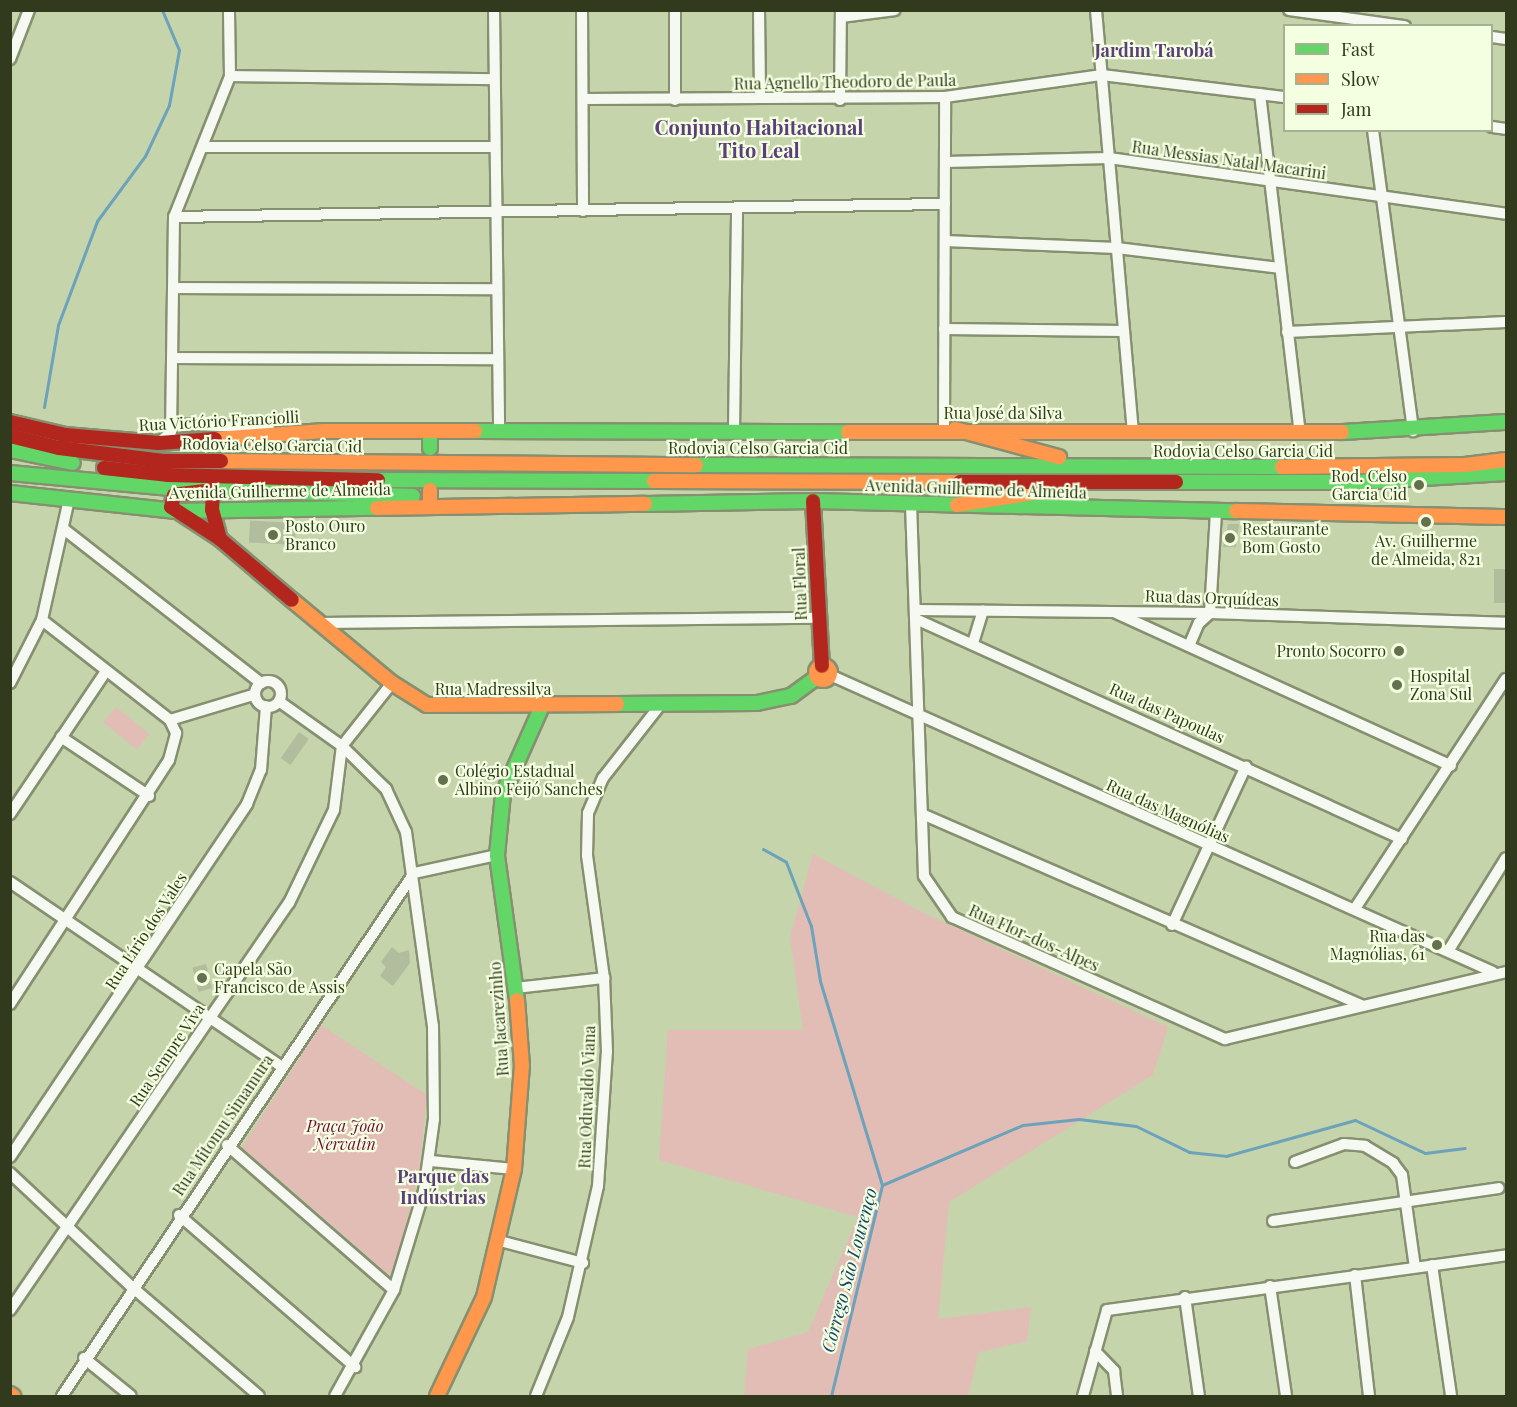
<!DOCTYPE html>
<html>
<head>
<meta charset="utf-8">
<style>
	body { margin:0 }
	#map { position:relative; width:1517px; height:1407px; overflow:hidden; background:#c6d4ab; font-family:"Playfair Display",serif }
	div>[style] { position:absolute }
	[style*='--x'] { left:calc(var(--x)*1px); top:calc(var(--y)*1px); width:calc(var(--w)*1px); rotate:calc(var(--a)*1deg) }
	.green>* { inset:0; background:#e1bdb5; transform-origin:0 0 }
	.stream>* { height:3px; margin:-1.5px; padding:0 1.5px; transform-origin:1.5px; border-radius:1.5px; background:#6ca2ba }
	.building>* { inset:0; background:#b2bd9d; transform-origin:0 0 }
	.roads { filter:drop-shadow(2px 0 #869070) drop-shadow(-2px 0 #869070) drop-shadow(0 2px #869070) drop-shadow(0 -2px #869070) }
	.street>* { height:10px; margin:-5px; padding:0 5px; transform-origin:5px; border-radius:5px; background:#f6f9f2 }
	.street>.ring { margin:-5px; padding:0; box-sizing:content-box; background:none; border:10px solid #f6f9f2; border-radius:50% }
	.fast>* { height:14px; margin:-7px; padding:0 7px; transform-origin:7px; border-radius:7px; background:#63d668 }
	.slow>* { height:14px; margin:-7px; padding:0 7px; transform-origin:7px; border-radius:7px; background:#ff974d }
	.slow>.ring { margin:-7px; padding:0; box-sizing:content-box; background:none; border:14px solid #ff974d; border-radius:50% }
	.jam>* { height:14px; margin:-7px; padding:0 7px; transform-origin:7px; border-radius:7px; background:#b3261e }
	.dots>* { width:16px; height:16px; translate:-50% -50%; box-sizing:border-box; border:3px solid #f4ffe1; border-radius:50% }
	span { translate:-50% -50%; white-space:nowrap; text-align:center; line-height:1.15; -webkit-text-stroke:4.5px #f4ffe1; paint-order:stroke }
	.street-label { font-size:16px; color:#313a1c }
	.poi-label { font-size:16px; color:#313a1c }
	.right { translate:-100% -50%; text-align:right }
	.left { translate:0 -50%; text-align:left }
	.park-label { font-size:16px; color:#730d37; font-style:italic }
	.neighbourhood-label { font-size:18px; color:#5b3f7b; font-weight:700 }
	.water-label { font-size:18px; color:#12476b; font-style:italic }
	.quarter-label { font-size:20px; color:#5b3f7b; font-weight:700 }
	.frame { position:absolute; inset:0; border:12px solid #313a1c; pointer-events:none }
	.legend { position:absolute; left:1283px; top:24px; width:210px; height:108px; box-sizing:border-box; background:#f4ffe1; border:2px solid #a6b092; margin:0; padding:8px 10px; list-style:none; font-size:18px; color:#313a1c }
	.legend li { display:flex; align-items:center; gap:12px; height:30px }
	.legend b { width:30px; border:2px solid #a6b092 }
</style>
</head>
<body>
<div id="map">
	<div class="green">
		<i style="left:116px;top:707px;width:43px;height:20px;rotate:39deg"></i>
		<i style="clip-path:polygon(813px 854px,922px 912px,1168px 1027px,1153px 1075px,949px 1202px,938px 1319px,1031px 1307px,1027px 1341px,979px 1352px,968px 1396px,744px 1396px,748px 1349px,808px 1332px,858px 1217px,659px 1160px,668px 1030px,803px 1030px,790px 937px)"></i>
		<i style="clip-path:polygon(321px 1025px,427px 1095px,418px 1177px,394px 1270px,388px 1274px,242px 1147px)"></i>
	</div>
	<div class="stream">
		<i style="--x:44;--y:407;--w:83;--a:-80.3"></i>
		<i style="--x:58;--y:325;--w:111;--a:-69.4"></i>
		<i style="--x:97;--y:221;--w:81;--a:-53.6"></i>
		<i style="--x:145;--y:156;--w:56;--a:-64.8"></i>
		<i style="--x:169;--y:105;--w:56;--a:-79.7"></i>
		<i style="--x:179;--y:50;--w:43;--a:-113"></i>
		<i style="--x:763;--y:849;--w:26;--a:29"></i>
		<i style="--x:786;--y:862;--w:69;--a:68.7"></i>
		<i style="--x:811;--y:926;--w:56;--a:80.7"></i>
		<i style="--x:820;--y:981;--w:213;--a:73.1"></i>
		<i style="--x:831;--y:1396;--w:217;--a:-76.4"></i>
		<i style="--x:882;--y:1185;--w:153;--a:-23.1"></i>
		<i style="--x:1023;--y:1125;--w:56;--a:-6.1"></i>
		<i style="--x:1079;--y:1119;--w:57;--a:7"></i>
		<i style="--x:1136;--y:1126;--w:59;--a:26.1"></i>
		<i style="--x:1189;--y:1152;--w:37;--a:6"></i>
		<i style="--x:1226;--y:1156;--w:134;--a:-15.6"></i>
		<i style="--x:1355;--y:1120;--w:77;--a:25.2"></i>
		<i style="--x:1425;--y:1153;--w:40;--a:-7.1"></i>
	</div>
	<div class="building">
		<i style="left:296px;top:523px;width:22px;height:46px;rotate:93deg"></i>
		<i style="clip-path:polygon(1228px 524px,1239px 524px,1236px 547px,1223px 547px)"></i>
		<i style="left:1494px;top:569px;width:12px;height:34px"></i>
		<i style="left:299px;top:732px;width:12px;height:32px;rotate:35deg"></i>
		<i style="clip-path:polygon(392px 947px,399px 953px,409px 950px,410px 963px,393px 986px,380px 976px,386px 967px,381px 962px)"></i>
		<i style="left:206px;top:964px;width:25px;height:14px;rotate:76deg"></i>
	</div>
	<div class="roads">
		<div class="street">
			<i style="--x:494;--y:10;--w:421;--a:89.3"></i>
			<i style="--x:582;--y:10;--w:201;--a:89.7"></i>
			<i style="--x:675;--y:10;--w:90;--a:90"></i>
			<i style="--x:759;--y:10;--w:88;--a:89.3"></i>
			<i style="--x:1096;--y:10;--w:423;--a:85"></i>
			<i style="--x:1289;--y:10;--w:117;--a:7.9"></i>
			<i style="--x:842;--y:17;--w:53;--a:-7.5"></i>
			<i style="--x:1492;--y:37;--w:14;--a:8"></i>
			<i style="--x:10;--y:59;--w:53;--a:-68.8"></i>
			<i style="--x:230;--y:76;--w:264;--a:0.7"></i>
			<i style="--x:1260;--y:94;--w:341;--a:83.3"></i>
			<i style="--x:583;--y:99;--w:362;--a:-0.3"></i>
			<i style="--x:945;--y:97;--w:159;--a:-8"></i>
			<i style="--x:1102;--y:75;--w:183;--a:6.9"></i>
			<i style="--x:840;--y:100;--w:90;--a:-89.4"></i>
			<i style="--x:1492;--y:127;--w:14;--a:8"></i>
			<i style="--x:1373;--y:130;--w:304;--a:82.4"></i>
			<i style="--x:205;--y:147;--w:290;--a:0"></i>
			<i style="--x:945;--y:162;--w:164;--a:-1.4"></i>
			<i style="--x:1109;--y:158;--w:401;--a:8"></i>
			<i style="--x:174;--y:217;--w:771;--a:-0.97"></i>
			<i style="--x:945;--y:241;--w:172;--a:2.3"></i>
			<i style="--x:1117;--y:248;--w:163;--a:7"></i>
			<i style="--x:173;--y:288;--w:323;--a:0.2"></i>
			<i style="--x:944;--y:329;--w:180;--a:0.6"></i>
			<i style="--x:1287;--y:332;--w:219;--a:-2.6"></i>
			<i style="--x:172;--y:358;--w:326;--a:0.2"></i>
			<i style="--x:171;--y:424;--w:98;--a:2.3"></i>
			<i style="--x:944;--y:429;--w:332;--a:-89.8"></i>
			<i style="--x:734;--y:430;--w:222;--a:-89.2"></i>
			<i style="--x:159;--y:443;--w:16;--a:-43"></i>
			<i style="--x:171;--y:432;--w:215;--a:-89.2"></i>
			<i style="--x:174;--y:217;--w:152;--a:-68.3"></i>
			<i style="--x:230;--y:76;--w:66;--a:-90.9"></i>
			<i style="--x:911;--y:504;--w:372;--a:88"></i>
			<i style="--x:924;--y:876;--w:50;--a:55.7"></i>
			<i style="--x:952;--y:917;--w:299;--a:24.1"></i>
			<i style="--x:1225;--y:1039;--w:289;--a:-13.4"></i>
			<i style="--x:65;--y:530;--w:249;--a:38"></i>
			<i style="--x:917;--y:610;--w:293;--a:0.6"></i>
			<i style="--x:1210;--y:613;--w:296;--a:1.9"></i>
			<i style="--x:1116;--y:613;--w:368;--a:24.5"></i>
			<i style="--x:42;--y:620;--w:162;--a:38"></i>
			<i style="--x:918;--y:620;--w:531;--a:24.35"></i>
			<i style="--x:321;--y:623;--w:496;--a:-0.6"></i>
			<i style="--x:973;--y:643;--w:34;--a:-73"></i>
			<i style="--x:1189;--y:646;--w:25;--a:-67"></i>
			<i style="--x:1199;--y:623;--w:15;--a:-42"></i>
			<i style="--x:1210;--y:613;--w:100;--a:-86.6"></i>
			<i style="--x:830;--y:675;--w:726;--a:24.13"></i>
			<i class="ring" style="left:255px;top:681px;width:16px;height:16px"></i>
			<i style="--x:10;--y:683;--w:71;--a:-63.1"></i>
			<i style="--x:42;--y:620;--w:124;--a:-77.4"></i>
			<i style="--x:280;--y:702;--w:76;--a:35.4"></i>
			<i style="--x:342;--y:746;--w:62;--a:44.3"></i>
			<i style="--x:386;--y:789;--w:47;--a:65.1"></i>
			<i style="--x:406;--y:832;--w:196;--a:82.1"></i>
			<i style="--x:433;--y:1026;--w:93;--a:89.4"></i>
			<i style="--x:434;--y:1119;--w:73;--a:97.9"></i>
			<i style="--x:424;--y:1191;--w:103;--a:106.9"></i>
			<i style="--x:394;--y:1290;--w:121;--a:119.1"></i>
			<i style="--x:61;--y:737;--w:106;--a:33.8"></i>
			<i style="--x:10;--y:814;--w:172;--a:-56.1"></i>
			<i style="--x:922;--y:814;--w:479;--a:23.5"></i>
			<i style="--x:10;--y:882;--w:328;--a:34.2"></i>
			<i style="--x:1356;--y:907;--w:273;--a:-56.7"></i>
			<i style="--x:1172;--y:925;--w:175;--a:-65"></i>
			<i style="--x:1450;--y:948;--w:106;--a:-58.1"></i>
			<i style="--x:516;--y:988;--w:89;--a:-6.5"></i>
			<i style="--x:10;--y:1004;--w:291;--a:-56.9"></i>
			<i style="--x:169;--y:760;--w:28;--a:-75"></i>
			<i style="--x:176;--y:733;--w:14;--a:-115"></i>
			<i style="--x:170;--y:720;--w:87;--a:-16.8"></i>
			<i style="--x:227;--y:1145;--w:221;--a:41"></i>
			<i style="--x:10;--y:1157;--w:425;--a:-56.1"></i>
			<i style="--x:247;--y:804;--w:37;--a:-68"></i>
			<i style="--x:261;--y:770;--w:64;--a:-85.5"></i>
			<i style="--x:431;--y:1161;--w:83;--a:5.5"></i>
			<i style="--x:1295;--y:1162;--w:52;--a:-20.2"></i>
			<i style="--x:1344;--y:1144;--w:21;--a:5"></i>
			<i style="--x:1365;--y:1146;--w:33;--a:31"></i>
			<i style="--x:1393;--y:1163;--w:15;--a:53"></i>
			<i style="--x:1402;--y:1175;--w:93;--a:82"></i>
			<i style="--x:10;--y:1173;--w:167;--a:43.1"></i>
			<i style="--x:132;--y:1287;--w:167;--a:40.6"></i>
			<i style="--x:179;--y:1215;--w:233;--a:40.8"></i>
			<i style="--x:1273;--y:1221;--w:228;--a:-8.3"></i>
			<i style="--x:500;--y:1241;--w:86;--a:14.8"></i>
			<i style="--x:1432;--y:1265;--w:132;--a:81.7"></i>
			<i style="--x:1355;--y:1275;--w:122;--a:83.4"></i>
			<i style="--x:1270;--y:1286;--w:111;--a:81.7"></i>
			<i style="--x:1185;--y:1297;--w:100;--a:82"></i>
			<i style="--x:10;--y:1310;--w:493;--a:-55.6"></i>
			<i style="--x:289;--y:903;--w:103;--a:-64.2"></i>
			<i style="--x:334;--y:810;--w:64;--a:-82.9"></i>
			<i style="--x:342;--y:746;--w:80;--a:-51.6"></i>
			<i style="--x:1095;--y:1351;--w:28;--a:46"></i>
			<i style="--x:1114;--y:1371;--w:25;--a:83"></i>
			<i style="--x:84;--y:1358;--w:60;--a:39"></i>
			<i style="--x:62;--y:1396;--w:630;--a:-56.06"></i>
			<i style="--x:414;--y:873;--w:85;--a:-12.2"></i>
			<i style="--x:536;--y:1396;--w:85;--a:-67.9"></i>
			<i style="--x:568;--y:1317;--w:134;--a:-77.1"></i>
			<i style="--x:598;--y:1186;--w:134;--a:-86.2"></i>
			<i style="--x:607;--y:1052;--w:74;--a:-92.3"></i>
			<i style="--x:604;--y:978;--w:124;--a:-97.9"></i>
			<i style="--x:587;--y:855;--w:42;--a:-88.6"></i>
			<i style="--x:588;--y:813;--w:38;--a:-67"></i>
			<i style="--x:603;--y:778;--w:94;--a:-51.9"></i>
			<i style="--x:1083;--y:1396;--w:89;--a:-74.4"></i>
			<i style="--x:1107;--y:1310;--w:403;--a:-7.8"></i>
		</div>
		<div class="fast">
			<i style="--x:430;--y:431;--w:17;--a:90"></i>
			<i style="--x:475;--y:431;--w:373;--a:0.2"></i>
			<i style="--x:1342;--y:432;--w:164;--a:-3.5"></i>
			<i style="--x:10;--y:450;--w:64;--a:11.7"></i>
			<i style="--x:696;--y:465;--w:586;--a:0.2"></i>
			<i style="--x:10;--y:473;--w:161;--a:5.4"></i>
			<i style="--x:170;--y:488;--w:243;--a:1.9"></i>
			<i style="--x:378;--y:480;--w:276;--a:0.2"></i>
			<i style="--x:1176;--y:482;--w:182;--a:0"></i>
			<i style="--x:1358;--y:482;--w:148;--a:-3.5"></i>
			<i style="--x:10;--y:493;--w:167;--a:6.2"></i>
			<i style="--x:176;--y:511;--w:201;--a:-0.9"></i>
			<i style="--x:645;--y:504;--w:168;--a:-1"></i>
			<i style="--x:813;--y:501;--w:423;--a:1.4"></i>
			<i style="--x:617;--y:704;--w:140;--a:-0.4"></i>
			<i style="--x:757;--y:703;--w:35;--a:-12"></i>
			<i style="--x:791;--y:696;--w:32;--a:-36"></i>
			<i style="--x:517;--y:1000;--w:146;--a:-97.9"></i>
			<i style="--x:497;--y:855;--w:61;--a:-84.4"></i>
			<i style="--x:503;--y:794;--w:96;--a:-66.1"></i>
		</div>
		<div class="slow">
			<i style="--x:955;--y:429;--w:108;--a:15.1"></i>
			<i style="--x:848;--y:432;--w:494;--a:0"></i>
			<i style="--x:215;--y:439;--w:109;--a:-4.2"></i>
			<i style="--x:324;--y:431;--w:151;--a:0"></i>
			<i style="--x:221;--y:461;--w:475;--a:0.5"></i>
			<i style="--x:1282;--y:467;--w:183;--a:-0.6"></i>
			<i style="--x:1465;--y:465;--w:41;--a:-7"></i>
			<i style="--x:654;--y:481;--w:306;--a:0.2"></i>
			<i style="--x:430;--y:490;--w:15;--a:90"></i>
			<i style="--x:957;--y:505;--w:97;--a:-8.9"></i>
			<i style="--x:377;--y:508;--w:268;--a:-0.9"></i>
			<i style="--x:1236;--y:511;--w:270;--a:1.3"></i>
			<i style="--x:292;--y:600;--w:130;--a:39.7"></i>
			<i style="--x:392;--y:683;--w:41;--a:32.2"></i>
			<i style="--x:427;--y:705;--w:190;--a:-0.3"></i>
			<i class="ring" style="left:816px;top:666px;width:0;height:0"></i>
			<i style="--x:10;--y:1394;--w:4;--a:34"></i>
			<i style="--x:437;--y:1396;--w:110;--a:-64.6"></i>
			<i style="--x:484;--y:1297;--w:131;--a:-76.8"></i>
			<i style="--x:514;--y:1169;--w:103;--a:-85.6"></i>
			<i style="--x:522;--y:1066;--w:66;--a:-94.3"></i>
		</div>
		<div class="jam">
			<i style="--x:10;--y:422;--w:57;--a:13.3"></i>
			<i style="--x:65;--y:435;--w:94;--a:4.9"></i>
			<i style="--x:159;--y:443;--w:56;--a:-4.1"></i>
			<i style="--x:10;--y:436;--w:50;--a:13.8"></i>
			<i style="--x:59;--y:448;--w:105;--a:7.1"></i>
			<i style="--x:163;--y:461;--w:58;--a:0"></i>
			<i style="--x:104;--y:468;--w:63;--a:6.3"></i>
			<i style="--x:167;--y:475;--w:211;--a:1.4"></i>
			<i style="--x:960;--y:482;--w:216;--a:0"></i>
			<i style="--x:813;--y:501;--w:165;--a:86.9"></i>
			<i style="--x:220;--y:539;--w:30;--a:-105"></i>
			<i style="--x:212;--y:510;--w:20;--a:-87"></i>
			<i style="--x:213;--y:490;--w:39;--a:173"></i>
			<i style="--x:174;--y:495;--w:12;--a:104"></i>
			<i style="--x:171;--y:507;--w:59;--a:33.1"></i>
			<i style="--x:220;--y:539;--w:94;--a:40.3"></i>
		</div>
	</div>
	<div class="dots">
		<i style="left:1419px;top:485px;background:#65704e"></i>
		<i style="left:1426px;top:522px;background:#65704e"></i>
		<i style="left:273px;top:535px;background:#65704e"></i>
		<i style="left:1230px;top:538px;background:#65704e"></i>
		<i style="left:1399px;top:651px;background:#65704e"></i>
		<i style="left:1397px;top:685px;background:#65704e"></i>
		<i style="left:443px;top:780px;background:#65704e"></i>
		<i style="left:1437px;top:945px;background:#65704e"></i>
		<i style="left:202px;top:978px;background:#65704e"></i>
	</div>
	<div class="street-label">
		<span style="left:845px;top:82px;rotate:-1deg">Rua Agnello Theodoro de Paula</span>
		<span style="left:1229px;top:160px;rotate:8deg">Rua Messias Natal Macarini</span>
		<span style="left:1003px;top:413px">Rua José da Silva</span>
		<span style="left:219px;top:421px;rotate:-3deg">Rua Victório Franciolli</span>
		<span style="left:272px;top:445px;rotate:1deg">Rodovia Celso Garcia Cid</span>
		<span style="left:758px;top:448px">Rodovia Celso Garcia Cid</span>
		<span style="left:1243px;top:451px">Rodovia Celso Garcia Cid</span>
		<span style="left:976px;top:489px;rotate:2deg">Avenida Guilherme de Almeida</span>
		<span style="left:280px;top:491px;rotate:-1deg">Avenida Guilherme de Almeida</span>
		<span style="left:800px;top:584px;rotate:-92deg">Rua Floral</span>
		<span style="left:1212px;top:598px;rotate:2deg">Rua das Orquídeas</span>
		<span style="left:493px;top:689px">Rua Madressilva</span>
		<span style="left:1167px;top:713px;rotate:24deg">Rua das Papoulas</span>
		<span style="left:1168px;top:811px;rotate:24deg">Rua das Magnólias</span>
		<span style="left:146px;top:931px;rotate:-57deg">Rua Lírio dos Vales</span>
		<span style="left:1034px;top:938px;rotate:24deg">Rua Flor-dos-Alpes</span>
		<span style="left:499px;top:1019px;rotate:-94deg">Rua Jacarezinho</span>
		<span style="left:167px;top:1055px;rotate:-56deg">Rua Sempre Viva</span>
		<span style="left:587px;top:1097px;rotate:-88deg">Rua Oduvaldo Viana</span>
		<span style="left:223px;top:1125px;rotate:-56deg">Rua Mitomu Simamura</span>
	</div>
	<div class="poi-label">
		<span class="right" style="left:1407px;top:485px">Rod. Celso<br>Garcia Cid</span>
		<span class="left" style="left:285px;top:535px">Posto Ouro<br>Branco</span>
		<span class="left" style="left:1242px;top:538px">Restaurante<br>Bom Gosto</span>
		<span style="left:1426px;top:550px">Av. Guilherme<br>de Almeida, 821</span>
		<span class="right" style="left:1386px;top:651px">Pronto Socorro</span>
		<span class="left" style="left:1410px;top:685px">Hospital<br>Zona Sul</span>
		<span class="left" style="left:455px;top:780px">Colégio Estadual<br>Albino Feijó Sanches</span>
		<span class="right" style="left:1425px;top:945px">Rua das<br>Magnólias, 61</span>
		<span class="left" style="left:214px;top:978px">Capela São<br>Francisco de Assis</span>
	</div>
	<div class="park-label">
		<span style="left:345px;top:1135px">Praça João<br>Nervatin</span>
	</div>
	<div class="neighbourhood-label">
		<span style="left:1154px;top:50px">Jardim Tarobá</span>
		<span style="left:443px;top:1187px">Parque das<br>Indústrias</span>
	</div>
	<div class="water-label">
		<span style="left:849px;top:1270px;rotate:-75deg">Córrego São Lourenço</span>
	</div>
	<div class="quarter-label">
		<span style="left:759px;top:138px">Conjunto Habitacional<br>Tito Leal</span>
	</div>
	<div class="frame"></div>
	<ul class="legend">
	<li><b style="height:8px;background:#63d668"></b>Fast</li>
	<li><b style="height:8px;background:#ff974d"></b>Slow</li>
	<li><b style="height:8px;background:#b3261e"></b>Jam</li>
	</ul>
</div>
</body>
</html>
